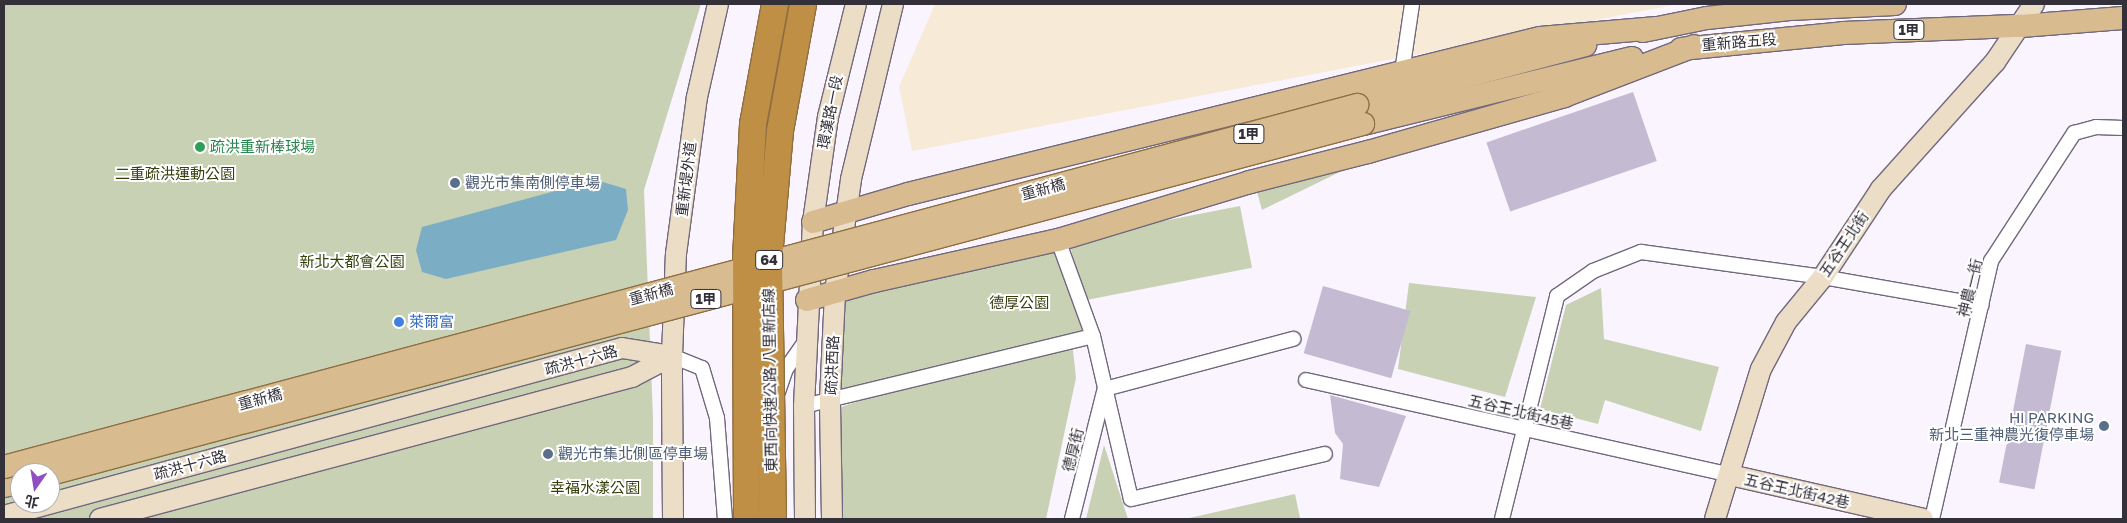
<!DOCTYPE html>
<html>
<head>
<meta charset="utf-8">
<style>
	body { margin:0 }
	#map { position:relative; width:2127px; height:523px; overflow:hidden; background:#f9f4fe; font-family:"Golos Text","Noto Sans TC",sans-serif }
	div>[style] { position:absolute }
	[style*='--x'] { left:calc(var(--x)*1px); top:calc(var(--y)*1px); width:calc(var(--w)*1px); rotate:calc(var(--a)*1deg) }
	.industrial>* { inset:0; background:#f7ebd7 }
	.green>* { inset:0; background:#c8d1b3; transform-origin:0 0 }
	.water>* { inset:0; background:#7baec4 }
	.building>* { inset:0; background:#c4bad1; transform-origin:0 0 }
	.roads { filter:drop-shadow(1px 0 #72687d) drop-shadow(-1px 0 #72687d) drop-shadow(0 1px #72687d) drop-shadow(0 -1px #72687d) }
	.street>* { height:14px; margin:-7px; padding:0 7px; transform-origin:7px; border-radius:7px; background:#fff }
	.secondary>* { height:20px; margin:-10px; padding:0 10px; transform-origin:10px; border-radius:10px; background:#ecddc7 }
	.primary>* { height:22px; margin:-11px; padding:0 11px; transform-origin:11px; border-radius:11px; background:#d8bc8f }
	.bridges { filter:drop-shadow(1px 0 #8e6e41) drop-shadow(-1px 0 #8e6e41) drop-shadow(0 1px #8e6e41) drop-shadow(0 -1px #8e6e41) }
	.primary-bridge>* { height:22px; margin:-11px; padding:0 11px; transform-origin:11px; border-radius:11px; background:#d8bc8f }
	.highway-bridge>* { height:26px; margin:-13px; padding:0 13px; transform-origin:13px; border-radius:13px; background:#be8f45 }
	.dots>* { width:14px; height:14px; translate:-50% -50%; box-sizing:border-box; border:2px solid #fff; border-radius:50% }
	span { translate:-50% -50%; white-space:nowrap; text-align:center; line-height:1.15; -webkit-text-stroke:4px #fff; paint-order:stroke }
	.shield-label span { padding:1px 4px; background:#fff; border:1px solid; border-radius:4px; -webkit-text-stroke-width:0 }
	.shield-label { font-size:14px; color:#34303a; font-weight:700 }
	.street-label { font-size:15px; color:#34303a }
	.leisure-label { font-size:15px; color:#27864d }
	.left { translate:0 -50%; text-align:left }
	.park-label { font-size:15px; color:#36400c }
	.service-label { font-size:15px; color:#4e5e75 }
	.right { translate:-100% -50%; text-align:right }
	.shop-label { font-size:15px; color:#366cbe }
	.frame { position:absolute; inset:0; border:5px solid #34303a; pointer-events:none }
	.north { position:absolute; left:10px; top:463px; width:50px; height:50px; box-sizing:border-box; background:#fff; border:1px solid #aeacb0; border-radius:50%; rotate:193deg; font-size:14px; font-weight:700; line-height:20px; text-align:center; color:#34303a }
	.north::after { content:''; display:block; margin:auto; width:18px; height:22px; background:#914ec3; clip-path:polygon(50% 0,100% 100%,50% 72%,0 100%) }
</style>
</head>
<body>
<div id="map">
	<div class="industrial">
		<i style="clip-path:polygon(935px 4px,1679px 4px,912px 151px,899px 87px)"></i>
	</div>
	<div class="green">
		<i style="clip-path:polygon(evenodd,4px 4px,701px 4px,644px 190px,653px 418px,653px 519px,4px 519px,4px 4px,20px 473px,50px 473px,50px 503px,20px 503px,20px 473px)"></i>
		<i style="clip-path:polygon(1346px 169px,1262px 210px,1257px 192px)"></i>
		<i style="left:1240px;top:206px;width:63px;height:174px;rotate:79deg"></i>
		<i style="clip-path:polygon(1056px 243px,1084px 337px,1072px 341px,1076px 378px,1046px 519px,835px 519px,835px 409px,943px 373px,818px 403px,831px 308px,856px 295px)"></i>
		<i style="clip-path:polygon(1409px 283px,1536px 297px,1505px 397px,1398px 369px)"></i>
		<i style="clip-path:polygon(1601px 288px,1604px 339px,1719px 367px,1701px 431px,1605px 400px,1598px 424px,1540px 409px,1566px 305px)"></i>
		<i style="clip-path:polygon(1104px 445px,1128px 519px,1086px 519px)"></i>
		<i style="clip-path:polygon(1295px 494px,1300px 518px,1298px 519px,1185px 519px)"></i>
	</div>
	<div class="water">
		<i style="clip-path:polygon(596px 180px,626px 189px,628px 210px,616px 240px,446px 279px,422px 272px,416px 250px,422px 227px)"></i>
	</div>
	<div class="building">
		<i style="left:1633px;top:92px;width:73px;height:155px;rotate:71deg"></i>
		<i style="left:1323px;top:286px;width:91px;height:70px;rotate:16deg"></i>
		<i style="left:2026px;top:344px;width:36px;height:141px;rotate:11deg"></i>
		<i style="clip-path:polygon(1330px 395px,1406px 416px,1379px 487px,1340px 479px,1343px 444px,1335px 433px)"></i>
	</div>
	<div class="roads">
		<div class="street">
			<i style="--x:1402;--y:72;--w:69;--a:-81.6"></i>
			<i style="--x:1058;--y:240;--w:102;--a:70"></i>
			<i style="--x:1093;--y:336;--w:167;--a:76.9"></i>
			<i style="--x:1131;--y:499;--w:199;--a:-13.1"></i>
			<i style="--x:672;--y:356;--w:32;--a:22"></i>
			<i style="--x:702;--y:368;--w:52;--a:73.3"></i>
			<i style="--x:717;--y:418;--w:101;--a:85.5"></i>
			<i style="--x:1306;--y:380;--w:435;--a:12.6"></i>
			<i style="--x:1105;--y:389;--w:195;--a:-14.9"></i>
			<i style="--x:778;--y:392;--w:24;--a:-71"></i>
			<i style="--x:786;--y:369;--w:35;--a:-55"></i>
			<i style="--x:804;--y:406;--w:297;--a:-13.6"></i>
			<i style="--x:1072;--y:519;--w:131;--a:-75.9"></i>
			<i style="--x:1502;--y:519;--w:230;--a:-76.1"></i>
			<i style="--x:1557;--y:296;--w:44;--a:-34.8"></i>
			<i style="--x:1593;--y:271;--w:52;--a:-21.6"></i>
			<i style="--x:1641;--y:252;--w:184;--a:7.8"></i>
			<i style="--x:1823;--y:277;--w:161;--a:10"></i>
			<i style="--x:1932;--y:519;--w:265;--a:-77.1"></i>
			<i style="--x:1991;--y:261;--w:153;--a:-57"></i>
			<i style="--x:2074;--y:133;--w:23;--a:-15"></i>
			<i style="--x:2096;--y:127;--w:27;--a:2"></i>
		</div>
		<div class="secondary">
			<i style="--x:1730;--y:475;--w:198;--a:12.8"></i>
			<i style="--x:4;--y:516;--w:640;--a:-15.21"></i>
			<i style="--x:622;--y:348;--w:51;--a:9.1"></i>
			<i style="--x:100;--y:519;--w:551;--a:-14.94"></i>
			<i style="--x:632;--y:377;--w:45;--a:-27.7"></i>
			<i style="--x:673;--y:519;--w:163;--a:-90.4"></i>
			<i style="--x:672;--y:356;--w:102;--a:-87.8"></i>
			<i style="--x:676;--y:254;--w:158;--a:-82.4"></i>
			<i style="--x:697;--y:97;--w:95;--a:-77.3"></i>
			<i style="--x:805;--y:519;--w:113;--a:-90.5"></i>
			<i style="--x:804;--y:406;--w:184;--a:-87.2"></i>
			<i style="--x:813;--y:222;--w:106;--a:-81.9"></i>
			<i style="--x:828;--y:117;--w:116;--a:-76.1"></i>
			<i style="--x:832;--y:519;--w:120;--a:-91"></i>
			<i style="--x:830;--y:399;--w:107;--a:-87.3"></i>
			<i style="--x:835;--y:292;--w:114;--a:-81.9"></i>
			<i style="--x:851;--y:179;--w:180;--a:-76.5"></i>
			<i style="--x:1715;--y:519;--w:157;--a:-73"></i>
			<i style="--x:1761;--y:369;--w:53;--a:-62"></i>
			<i style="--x:1786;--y:322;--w:58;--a:-50.6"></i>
			<i style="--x:1823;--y:277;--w:105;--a:-56.6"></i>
			<i style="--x:1881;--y:189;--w:171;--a:-48.1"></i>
			<i style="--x:1995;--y:62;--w:70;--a:-56.1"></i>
		</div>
		<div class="primary">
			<i style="--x:1643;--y:31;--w:65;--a:-11.5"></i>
			<i style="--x:1707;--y:18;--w:83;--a:-6.2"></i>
			<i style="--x:1790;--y:9;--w:105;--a:-2.7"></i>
			<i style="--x:1681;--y:49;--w:163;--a:-5.6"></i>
			<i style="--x:1843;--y:33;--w:178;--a:-2.3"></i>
			<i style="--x:2021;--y:26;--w:102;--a:-4.5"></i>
			<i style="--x:1357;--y:105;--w:236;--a:-14.7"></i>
			<i style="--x:1363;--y:124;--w:277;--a:-13.8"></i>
			<i style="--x:813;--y:222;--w:99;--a:-16.4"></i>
			<i style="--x:908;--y:194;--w:651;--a:-13.87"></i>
			<i style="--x:1540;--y:38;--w:117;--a:-4.9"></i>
			<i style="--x:807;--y:300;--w:70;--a:-15.8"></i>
			<i style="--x:874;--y:281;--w:189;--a:-12.6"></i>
			<i style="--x:1058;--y:240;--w:201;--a:-16.8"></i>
			<i style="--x:1250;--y:182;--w:122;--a:-14.3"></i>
			<i style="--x:1368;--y:152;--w:204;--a:-15.9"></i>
			<i style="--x:1564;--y:96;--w:139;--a:-21"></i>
			<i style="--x:4;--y:486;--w:16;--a:-14"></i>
		</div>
	</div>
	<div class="bridges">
		<div class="primary-bridge">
			<i style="--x:4;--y:467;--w:1401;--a:-14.98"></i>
			<i style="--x:50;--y:474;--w:1359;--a:-14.93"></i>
		</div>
		<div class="highway-bridge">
			<i style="--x:747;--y:519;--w:261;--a:-90.2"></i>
			<i style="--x:746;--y:258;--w:134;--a:-87"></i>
			<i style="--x:753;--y:124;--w:122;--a:-79.6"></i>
			<i style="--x:773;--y:519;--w:262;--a:-90.9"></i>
			<i style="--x:769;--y:257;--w:126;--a:-85"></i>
			<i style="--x:780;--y:131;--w:129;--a:-79.7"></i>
		</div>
	</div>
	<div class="dots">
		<i style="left:200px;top:147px;background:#2e9e5b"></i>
		<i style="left:455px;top:183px;background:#5c6f8a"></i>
		<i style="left:399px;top:322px;background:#3f7fe0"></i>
		<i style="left:2104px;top:426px;background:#5c6f8a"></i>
		<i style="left:548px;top:454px;background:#5c6f8a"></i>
	</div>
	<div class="shield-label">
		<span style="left:1909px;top:30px">1甲</span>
		<span style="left:1249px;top:134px">1甲</span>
		<span style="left:769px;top:260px">64</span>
		<span style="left:706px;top:299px">1甲</span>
	</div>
	<div class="street-label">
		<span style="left:1739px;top:42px;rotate:-5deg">重新路五段</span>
		<span style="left:830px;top:112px;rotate:-79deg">環漢路一段</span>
		<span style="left:686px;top:179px;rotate:-83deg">重新堤外道</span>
		<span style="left:1043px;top:189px;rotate:-15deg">重新橋</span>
		<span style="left:1844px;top:244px;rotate:-56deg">五谷王北街</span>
		<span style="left:1970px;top:288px;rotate:-76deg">神農一街</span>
		<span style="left:651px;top:294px;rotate:-15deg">重新橋</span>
		<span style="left:581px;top:360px;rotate:-15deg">疏洪十六路</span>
		<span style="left:832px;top:365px;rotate:-88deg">疏洪西路</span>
		<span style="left:770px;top:380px;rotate:-91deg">東西向快速公路 八里新店線</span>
		<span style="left:260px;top:399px;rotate:-15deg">重新橋</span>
		<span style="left:1521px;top:412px;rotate:13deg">五谷王北街45巷</span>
		<span style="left:1073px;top:450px;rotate:-76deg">德厚街</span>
		<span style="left:190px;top:465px;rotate:-15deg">疏洪十六路</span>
		<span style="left:1797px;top:491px;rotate:13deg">五谷王北街42巷</span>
	</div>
	<div class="leisure-label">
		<span class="left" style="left:210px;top:147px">疏洪重新棒球場</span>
	</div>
	<div class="park-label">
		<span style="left:175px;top:174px">二重疏洪運動公園</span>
		<span style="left:352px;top:262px">新北大都會公園</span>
		<span style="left:1019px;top:303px">德厚公園</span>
		<span style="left:595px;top:488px">幸福水漾公園</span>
	</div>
	<div class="service-label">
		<span class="left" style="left:465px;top:183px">觀光市集南側停車場</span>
		<span class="right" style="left:2094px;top:426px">Hi PARKING<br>新北三重神農光復停車場</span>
		<span class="left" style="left:558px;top:454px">觀光市集北側區停車場</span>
	</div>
	<div class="shop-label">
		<span class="left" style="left:409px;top:322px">萊爾富</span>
	</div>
	<div class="frame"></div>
	<div class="north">北</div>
</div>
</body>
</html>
